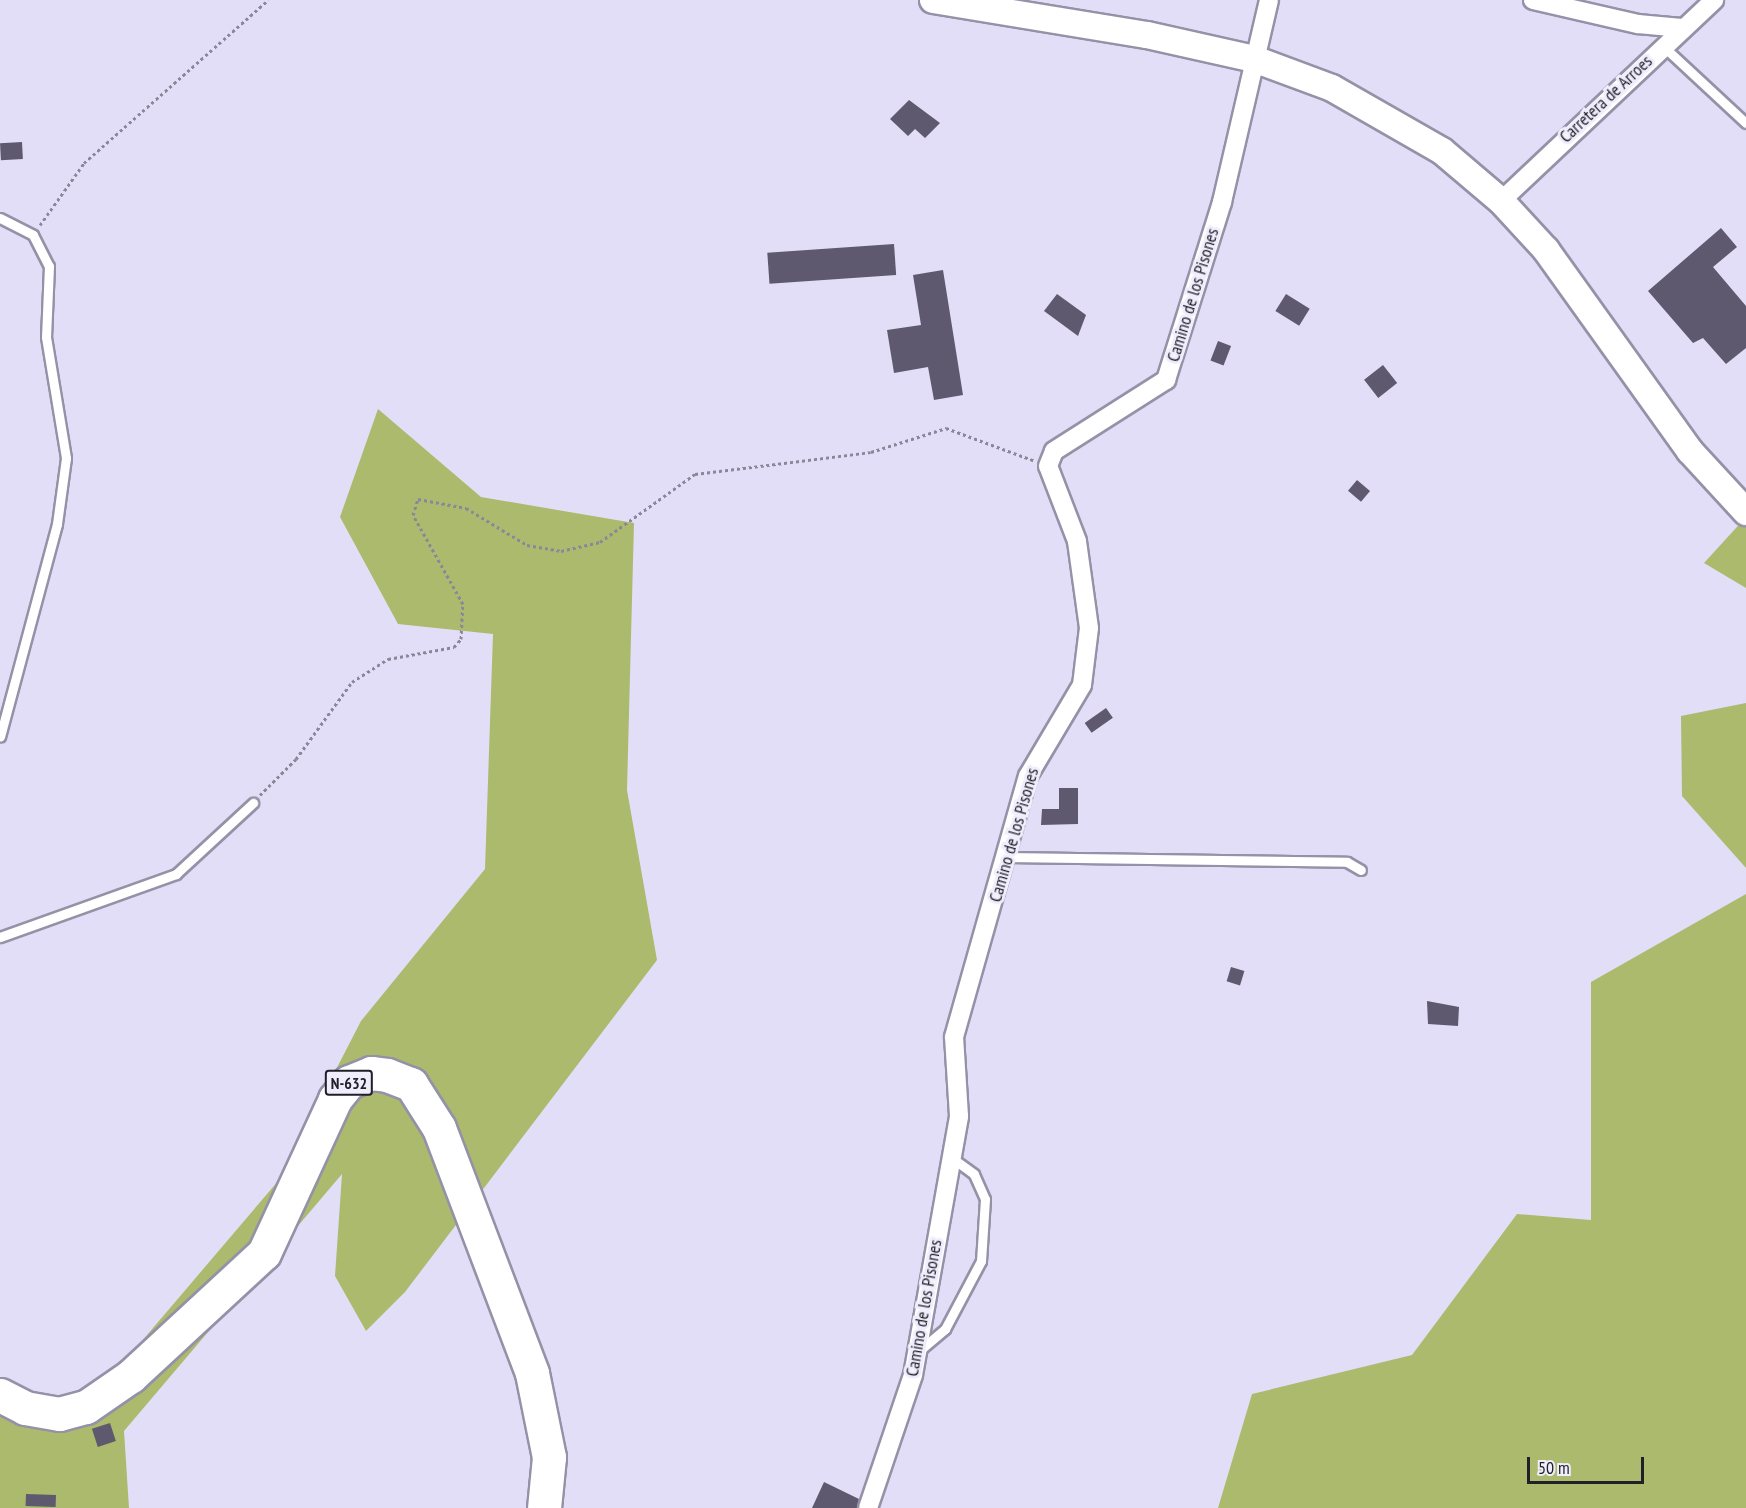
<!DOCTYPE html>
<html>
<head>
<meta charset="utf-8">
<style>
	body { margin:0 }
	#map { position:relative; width:1746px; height:1508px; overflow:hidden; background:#e3def7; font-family:"PT Sans Narrow",sans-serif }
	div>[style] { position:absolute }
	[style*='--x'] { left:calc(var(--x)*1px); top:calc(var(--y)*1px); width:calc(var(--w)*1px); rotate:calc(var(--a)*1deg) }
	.green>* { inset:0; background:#abba6d }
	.building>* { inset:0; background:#5e596e; transform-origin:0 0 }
	.path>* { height:3px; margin-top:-1.5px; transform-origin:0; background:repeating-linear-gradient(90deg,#8b8799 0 3px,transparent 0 6px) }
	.roads { filter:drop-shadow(2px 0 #9591a7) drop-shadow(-2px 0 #9591a7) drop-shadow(0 2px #9591a7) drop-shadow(0 -2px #9591a7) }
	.lane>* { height:9px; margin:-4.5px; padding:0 4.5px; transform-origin:4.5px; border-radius:4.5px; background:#fff }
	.street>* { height:18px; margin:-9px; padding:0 9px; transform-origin:9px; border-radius:9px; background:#fff }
	.secondary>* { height:26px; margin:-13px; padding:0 13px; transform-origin:13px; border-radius:13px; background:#fff }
	.highway>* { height:33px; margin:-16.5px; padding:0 16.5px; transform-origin:16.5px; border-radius:16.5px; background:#fff }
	span { translate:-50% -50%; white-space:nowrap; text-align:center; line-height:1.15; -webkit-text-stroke:6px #f0edfc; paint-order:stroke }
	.shield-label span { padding:2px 4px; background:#f0edfc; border:2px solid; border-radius:4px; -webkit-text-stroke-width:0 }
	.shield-label { font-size:16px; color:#211f28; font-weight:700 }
	.street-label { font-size:18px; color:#211f28 }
	.scale { position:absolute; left:1527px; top:1457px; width:117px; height:27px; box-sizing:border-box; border:3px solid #211f28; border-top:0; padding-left:8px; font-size:18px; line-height:21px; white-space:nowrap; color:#211f28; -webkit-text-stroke:4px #f0edfc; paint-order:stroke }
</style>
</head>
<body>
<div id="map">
	<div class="green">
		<i style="clip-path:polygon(378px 409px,481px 497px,634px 523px,627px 790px,657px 960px,405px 1292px,366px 1331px,335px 1276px,342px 1174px,124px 1431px,129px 1508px,0 1508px,0 1414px,67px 1429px,279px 1180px,361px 1021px,485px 869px,493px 634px,398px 624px,340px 517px)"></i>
		<i style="clip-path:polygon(1746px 517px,1746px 588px,1704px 563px)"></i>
		<i style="clip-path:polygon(1746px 703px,1746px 868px,1682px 796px,1681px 716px)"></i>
		<i style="clip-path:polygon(1746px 894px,1746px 1508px,1218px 1508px,1252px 1394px,1412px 1355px,1517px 1214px,1591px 1220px,1591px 982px)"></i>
	</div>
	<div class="building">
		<i style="clip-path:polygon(909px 100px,940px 123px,925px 138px,915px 129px,908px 136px,890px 119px)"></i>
		<i style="left:22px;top:142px;width:17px;height:22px;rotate:87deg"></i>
		<i style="clip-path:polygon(1721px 228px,1737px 247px,1713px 267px,1746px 306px,1746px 348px,1726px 364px,1703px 338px,1693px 343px,1648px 291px)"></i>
		<i style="left:894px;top:244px;width:31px;height:127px;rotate:86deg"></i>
		<i style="clip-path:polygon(943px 270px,963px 395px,934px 400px,928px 367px,894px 373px,887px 330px,921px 325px,913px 275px)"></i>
		<i style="clip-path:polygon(1057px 294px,1086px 315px,1078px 336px,1044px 311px)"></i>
		<i style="left:1286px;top:294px;width:28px;height:20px;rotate:32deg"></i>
		<i style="left:1218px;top:341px;width:14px;height:21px;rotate:21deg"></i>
		<i style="left:1383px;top:365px;width:23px;height:24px;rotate:52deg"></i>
		<i style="left:1357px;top:480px;width:17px;height:14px;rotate:40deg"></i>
		<i style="left:1106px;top:708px;width:12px;height:26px;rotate:55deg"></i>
		<i style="clip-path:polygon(1059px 788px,1078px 788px,1078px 824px,1041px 825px,1042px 809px,1059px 809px)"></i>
		<i style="left:1231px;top:967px;width:14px;height:15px;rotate:17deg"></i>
		<i style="clip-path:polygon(1427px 1001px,1459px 1007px,1458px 1026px,1428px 1024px)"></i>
		<i style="left:110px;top:1423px;width:19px;height:19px;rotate:72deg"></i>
		<i style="clip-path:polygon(824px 1482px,859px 1499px,857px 1508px,812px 1508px)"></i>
		<i style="left:26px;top:1494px;width:30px;height:12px;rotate:2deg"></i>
	</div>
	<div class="path">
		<i style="--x:40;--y:225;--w:76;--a:-54.6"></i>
		<i style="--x:84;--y:163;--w:246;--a:-41.5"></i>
		<i style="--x:260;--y:795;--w:51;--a:-45"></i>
		<i style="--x:296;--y:759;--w:95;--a:-54"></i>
		<i style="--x:352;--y:682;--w:43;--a:-32.6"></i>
		<i style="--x:388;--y:659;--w:67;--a:-10.3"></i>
		<i style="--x:454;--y:647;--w:11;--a:-49"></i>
		<i style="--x:461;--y:639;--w:35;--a:-87"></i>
		<i style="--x:463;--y:604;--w:102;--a:-119.3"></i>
		<i style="--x:413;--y:515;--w:17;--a:-73"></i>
		<i style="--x:418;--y:499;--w:49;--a:10.6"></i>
		<i style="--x:466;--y:508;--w:71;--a:31.2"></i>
		<i style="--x:527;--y:545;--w:35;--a:10"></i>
		<i style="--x:561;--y:551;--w:40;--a:-13"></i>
		<i style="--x:600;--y:542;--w:117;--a:-35.6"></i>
		<i style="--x:695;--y:474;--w:177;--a:-7.1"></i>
		<i style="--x:871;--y:452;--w:79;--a:-17.7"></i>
		<i style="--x:946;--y:428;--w:95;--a:20.3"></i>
	</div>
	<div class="roads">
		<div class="lane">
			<i style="--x:1663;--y:46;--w:113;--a:42.9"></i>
			<i style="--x:0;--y:218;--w:37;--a:27"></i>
			<i style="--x:33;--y:235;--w:35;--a:63"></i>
			<i style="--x:49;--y:266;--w:71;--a:92.4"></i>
			<i style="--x:46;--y:337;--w:123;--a:80.6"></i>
			<i style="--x:66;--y:458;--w:67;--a:97.8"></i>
			<i style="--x:57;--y:524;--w:220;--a:105"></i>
			<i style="--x:1006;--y:857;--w:341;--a:0.8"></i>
			<i style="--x:1347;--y:862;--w:16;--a:30"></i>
			<i style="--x:0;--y:937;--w:187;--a:-19.7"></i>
			<i style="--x:176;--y:874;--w:105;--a:-42.7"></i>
			<i style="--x:920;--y:1350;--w:33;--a:-40"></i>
			<i style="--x:945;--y:1329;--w:77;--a:-62.1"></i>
			<i style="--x:981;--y:1261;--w:62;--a:-86.3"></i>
			<i style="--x:985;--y:1199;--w:27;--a:-114"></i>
			<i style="--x:974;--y:1174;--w:29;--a:-144"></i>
		</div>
		<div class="street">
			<i style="--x:1533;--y:0;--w:108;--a:12.9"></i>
			<i style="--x:1638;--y:24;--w:44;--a:5.2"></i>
			<i style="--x:1501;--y:201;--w:293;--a:-43.3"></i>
			<i style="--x:868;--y:1508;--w:140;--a:-71.3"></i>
			<i style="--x:913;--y:1375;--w:263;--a:-79.9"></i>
			<i style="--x:959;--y:1116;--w:79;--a:-93.6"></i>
			<i style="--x:954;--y:1037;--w:271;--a:-74.2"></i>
			<i style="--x:1028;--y:776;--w:106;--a:-59.3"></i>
			<i style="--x:1082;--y:685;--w:57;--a:-83"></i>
			<i style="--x:1089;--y:628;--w:88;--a:-97.9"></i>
			<i style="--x:1077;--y:541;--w:80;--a:-111.1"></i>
			<i style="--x:1048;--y:466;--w:16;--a:-68"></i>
			<i style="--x:1054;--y:451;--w:133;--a:-32.4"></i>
			<i style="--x:1166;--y:380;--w:187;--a:-72.5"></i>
			<i style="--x:1222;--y:202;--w:207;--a:-76.9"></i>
		</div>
		<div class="secondary">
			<i style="--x:933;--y:0;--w:217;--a:9.3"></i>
			<i style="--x:1147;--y:35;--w:110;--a:12.6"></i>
			<i style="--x:1254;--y:59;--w:83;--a:20.4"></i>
			<i style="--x:1332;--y:88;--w:127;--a:29.8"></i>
			<i style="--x:1442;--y:151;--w:77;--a:40.3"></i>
			<i style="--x:1501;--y:201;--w:67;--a:47.4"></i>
			<i style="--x:1546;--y:250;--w:247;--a:54.4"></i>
			<i style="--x:1690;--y:451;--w:83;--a:47.4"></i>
		</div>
		<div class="highway">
			<i style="--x:0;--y:1395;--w:28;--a:27"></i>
			<i style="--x:25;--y:1408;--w:35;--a:10"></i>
			<i style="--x:59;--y:1414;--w:28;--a:-15"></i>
			<i style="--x:86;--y:1407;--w:55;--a:-34.6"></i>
			<i style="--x:131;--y:1376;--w:181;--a:-42.8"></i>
			<i style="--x:264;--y:1253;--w:170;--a:-65.2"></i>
			<i style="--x:335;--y:1099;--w:22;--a:-51"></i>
			<i style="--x:349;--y:1082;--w:24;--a:-22"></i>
			<i style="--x:371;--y:1073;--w:16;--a:7"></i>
			<i style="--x:387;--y:1075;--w:26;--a:21"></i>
			<i style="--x:411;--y:1084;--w:52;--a:57.5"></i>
			<i style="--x:439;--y:1128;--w:262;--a:69.2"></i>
			<i style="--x:532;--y:1373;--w:86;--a:78.6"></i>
			<i style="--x:549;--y:1457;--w:51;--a:95.6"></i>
		</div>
	</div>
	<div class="shield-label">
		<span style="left:349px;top:1083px">N-632</span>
	</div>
	<div class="street-label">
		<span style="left:1606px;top:99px;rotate:-43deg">Carretera de Arroes</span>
		<span style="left:1193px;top:295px;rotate:-73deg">Camino de los Pisones</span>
		<span style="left:1014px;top:835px;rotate:-74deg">Camino de los Pisones</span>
		<span style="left:924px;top:1308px;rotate:-80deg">Camino de los Pisones</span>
	</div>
	<div class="scale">50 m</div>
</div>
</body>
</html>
